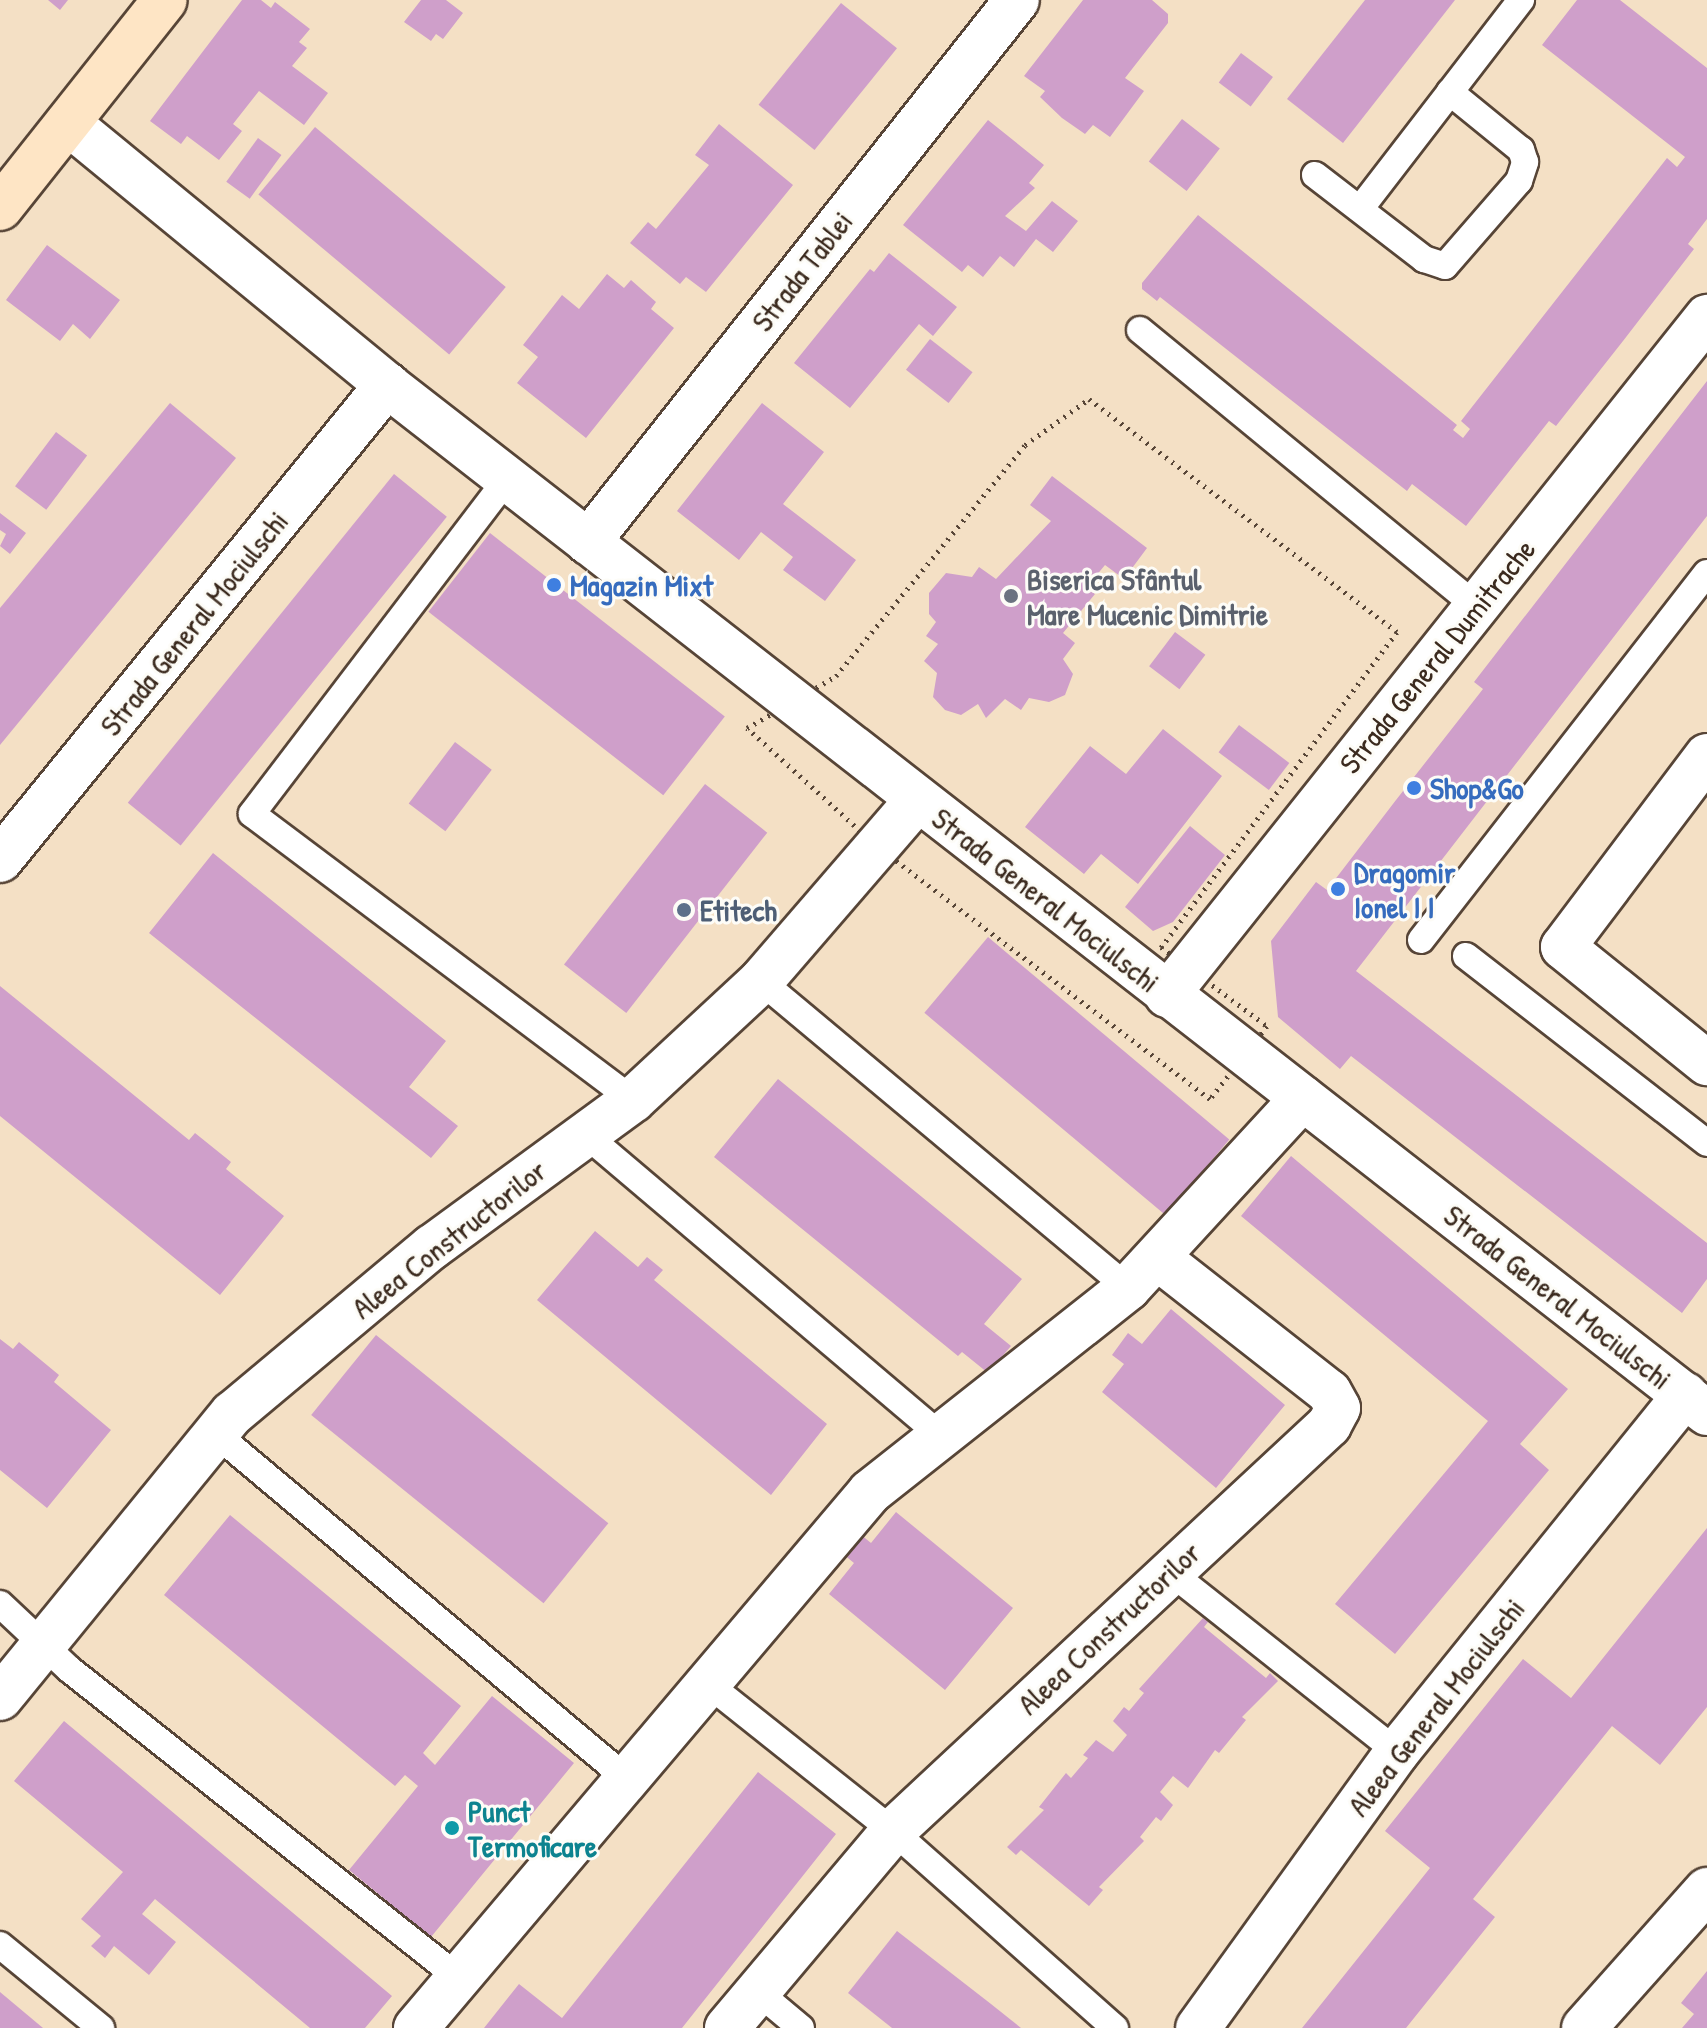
<!DOCTYPE html>
<html>
<head>
<meta charset="utf-8">
<style>
	body { margin:0 }
	#map { position:relative; width:1707px; height:2028px; overflow:hidden; background:#f4e0c5; font-family:"Patrick Hand",sans-serif }
	div>[style] { position:absolute }
	[style*='--x'] { left:calc(var(--x)*1px); top:calc(var(--y)*1px); width:calc(var(--w)*1px); rotate:calc(var(--a)*1deg) }
	.building>* { inset:0; background:#cf9fca; transform-origin:0 0 }
	.path>* { height:5px; margin-top:-2.5px; transform-origin:0; background:repeating-linear-gradient(90deg,#574537 0 2px,transparent 0 8px) }
	.roads { filter:drop-shadow(2px 0 #574537) drop-shadow(-2px 0 #574537) drop-shadow(0 2px #574537) drop-shadow(0 -2px #574537) }
	.service>* { height:26px; margin:-13px; padding:0 13px; transform-origin:13px; border-radius:13px; background:#fff }
	.minor>* { height:44px; margin:-22px; padding:0 22px; transform-origin:22px; border-radius:22px; background:#fff }
	.secondary>* { height:44px; margin:-22px; padding:0 22px; transform-origin:22px; border-radius:22px; background:#fee5c5 }
	.dots>* { width:22px; height:22px; translate:-50% -50%; box-sizing:border-box; border:4px solid #fdfcf7; border-radius:50% }
	span { translate:-50% -50%; white-space:nowrap; text-align:center; line-height:1.15; -webkit-text-stroke:6px #fdfcf7; paint-order:stroke }
	.street-label { font-size:30px; color:#3b2a1e }
	.worship-label { font-size:30px; color:#5b616d; font-weight:700 }
	.left { translate:0 -50%; text-align:left }
	.shop-label { font-size:30px; color:#366cbe; font-weight:700 }
	.service-label { font-size:30px; color:#4e5e75; font-weight:700 }
	.culture-label { font-size:30px; color:#0d838f; font-weight:700 }
</style>
</head>
<body>
<div id="map">
	<div class="building">
		<i style="clip-path:polygon(48px 0,68px 0,60px 10px)"></i>
		<i style="clip-path:polygon(242px 0,261px 0,271px 8px,275px 2px,310px 29px,299px 42px,307px 48px,292px 66px,328px 93px,304px 125px,259px 91px,233px 124px,242px 131px,219px 160px,187px 136px,181px 144px,150px 121px)"></i>
		<i style="clip-path:polygon(421px 0,446px 0,463px 13px,443px 39px,436px 34px,431px 41px,404px 22px)"></i>
		<i style="clip-path:polygon(1083px 0,1152px 0,1168px 14px,1168px 23px,1125px 78px,1144px 91px,1110px 137px,1093px 125px,1085px 134px,1062px 118px,1040px 97px,1045px 91px,1024px 76px)"></i>
		<i style="clip-path:polygon(1365px 0,1455px 0,1343px 143px,1287px 99px)"></i>
		<i style="clip-path:polygon(1577px 0,1620px 0,1707px 68px,1707px 219px,1688px 244px,1694px 249px,1623px 341px,1556px 426px,1549px 421px,1466px 526px,1412px 484px,1407px 491px,1160px 297px,1157px 301px,1142px 289px,1142px 283px,1198px 215px,1457px 425px,1453px 430px,1463px 438px,1470px 429px,1461px 421px,1667px 158px,1677px 167px,1685px 157px,1542px 45px)"></i>
		<i style="left:841px;top:3px;width:72px;height:131px;rotate:39deg"></i>
		<i style="left:1241px;top:53px;width:40px;height:37px;rotate:37deg"></i>
		<i style="left:1182px;top:119px;width:48px;height:54px;rotate:38deg"></i>
		<i style="clip-path:polygon(988px 120px,1044px 165px,1029px 183px,1035px 188px,1005px 216px,1026px 231px,1052px 201px,1078px 221px,1053px 252px,1036px 239px,1014px 267px,1000px 256px,983px 277px,968px 265px,962px 272px,903px 225px)"></i>
		<i style="clip-path:polygon(719px 124px,793px 185px,706px 292px,686px 277px,680px 284px,630px 243px,648px 222px,656px 229px,709px 165px,695px 155px)"></i>
		<i style="left:315px;top:127px;width:249px;height:88px;rotate:40deg"></i>
		<i style="left:258px;top:138px;width:29px;height:54px;rotate:36deg"></i>
		<i style="clip-path:polygon(47px 245px,120px 300px,90px 339px,73px 324px,60px 341px,6px 300px)"></i>
		<i style="clip-path:polygon(889px 253px,957px 307px,933px 336px,919px 324px,850px 408px,794px 363px,870px 269px,874px 272px)"></i>
		<i style="clip-path:polygon(607px 274px,624px 288px,631px 280px,656px 302px,651px 309px,674px 328px,586px 438px,517px 383px,538px 357px,523px 345px,562px 295px,579px 309px)"></i>
		<i style="left:930px;top:339px;width:54px;height:39px;rotate:38deg"></i>
		<i style="clip-path:polygon(1707px 381px,1707px 516px,1356px 971px,1707px 1243px,1707px 1279px,1682px 1313px,1351px 1056px,1340px 1069px,1278px 1017px,1271px 941px,1316px 882px,1327px 890px,1396px 800px,1483px 689px,1474px 682px)"></i>
		<i style="clip-path:polygon(170px 403px,236px 458px,0 745px,0 608px)"></i>
		<i style="clip-path:polygon(762px 403px,824px 452px,783px 504px,856px 560px,825px 601px,783px 570px,793px 557px,761px 532px,739px 560px,677px 511px)"></i>
		<i style="left:56px;top:432px;width:39px;height:68px;rotate:37deg"></i>
		<i style="left:394px;top:474px;width:68px;height:423px;rotate:39deg"></i>
		<i style="clip-path:polygon(1052px 476px,1147px 548px,1124px 579px,1105px 565px,1086px 588px,1095px 594px,1063px 633px,1075px 643px,1063px 659px,1073px 674px,1065px 695px,1049px 702px,1029px 698px,1021px 710px,1005px 699px,986px 718px,978px 704px,961px 715px,945px 710px,933px 697px,937px 673px,924px 661px,938px 644px,926px 636px,936px 622px,929px 614px,929px 593px,946px 573px,972px 577px,979px 567px,996px 579px,1051px 521px,1030px 505px)"></i>
		<i style="clip-path:polygon(0 513px,26px 533px,10px 554px,0 546px,6px 534px,0 530px)"></i>
		<i style="left:490px;top:533px;width:298px;height:100px;rotate:38deg"></i>
		<i style="left:1175px;top:632px;width:38px;height:43px;rotate:37deg"></i>
		<i style="left:1239px;top:725px;width:63px;height:34px;rotate:37deg"></i>
		<i style="clip-path:polygon(1163px 729px,1222px 776px,1138px 884px,1101px 854px,1084px 874px,1025px 827px,1090px 746px,1126px 774px)"></i>
		<i style="left:455px;top:742px;width:46px;height:77px;rotate:37deg"></i>
		<i style="left:705px;top:784px;width:79px;height:229px;rotate:38deg"></i>
		<i style="clip-path:polygon(1190px 826px,1225px 855px,1173px 922px,1153px 931px,1125px 907px)"></i>
		<i style="clip-path:polygon(213px 853px,446px 1041px,409px 1087px,458px 1126px,431px 1158px,149px 933px)"></i>
		<i style="left:988px;top:937px;width:315px;height:99px;rotate:40deg"></i>
		<i style="clip-path:polygon(0 986px,189px 1140px,195px 1133px,231px 1162px,226px 1169px,284px 1216px,220px 1295px,0 1116px)"></i>
		<i style="clip-path:polygon(778px 1079px,1022px 1279px,984px 1324px,1011px 1346px,988px 1373px,962px 1352px,958px 1356px,714px 1157px)"></i>
		<i style="clip-path:polygon(1291px 1156px,1568px 1389px,1520px 1444px,1549px 1470px,1395px 1654px,1335px 1604px,1488px 1421px,1241px 1216px)"></i>
		<i style="clip-path:polygon(595px 1231px,638px 1267px,647px 1257px,663px 1270px,654px 1280px,827px 1424px,771px 1495px,537px 1300px)"></i>
		<i style="clip-path:polygon(1171px 1309px,1285px 1405px,1216px 1488px,1102px 1392px,1124px 1364px,1112px 1355px,1128px 1333px,1142px 1344px)"></i>
		<i style="left:376px;top:1335px;width:299px;height:103px;rotate:39deg"></i>
		<i style="clip-path:polygon(0 1339px,13px 1349px,19px 1342px,59px 1375px,54px 1382px,111px 1430px,47px 1508px,0 1470px)"></i>
		<i style="clip-path:polygon(896px 1512px,1013px 1608px,945px 1690px,829px 1594px,854px 1563px,843px 1554px,860px 1534px,871px 1543px)"></i>
		<i style="clip-path:polygon(230px 1515px,461px 1706px,423px 1753px,435px 1765px,492px 1696px,574px 1763px,431px 1937px,349px 1870px,418px 1786px,405px 1775px,395px 1786px,164px 1595px)"></i>
		<i style="clip-path:polygon(1707px 1528px,1707px 1707px,1660px 1765px,1612px 1726px,1473px 1899px,1495px 1917px,1406px 2028px,1302px 2028px,1430px 1868px,1385px 1831px,1523px 1659px,1571px 1698px)"></i>
		<i style="clip-path:polygon(1203px 1618px,1208px 1622px,1204px 1627px,1266px 1678px,1270px 1673px,1278px 1681px,1242px 1717px,1246px 1720px,1219px 1753px,1215px 1750px,1188px 1788px,1173px 1776px,1160px 1792px,1173px 1805px,1161px 1821px,1156px 1817px,1140px 1837px,1144px 1841px,1099px 1887px,1103px 1890px,1089px 1906px,1021px 1850px,1016px 1855px,1007px 1847px,1044px 1810px,1039px 1807px,1066px 1773px,1071px 1778px,1088px 1758px,1083px 1755px,1096px 1740px,1113px 1752px,1127px 1735px,1113px 1721px,1124px 1707px,1129px 1711px,1144px 1693px,1139px 1689px)"></i>
		<i style="clip-path:polygon(64px 1721px,392px 1996px,365px 2028px,310px 2028px,155px 1899px,142px 1914px,176px 1942px,149px 1975px,114px 1946px,105px 1958px,91px 1946px,101px 1936px,81px 1919px,123px 1872px,14px 1781px)"></i>
		<i style="clip-path:polygon(758px 1772px,836px 1834px,682px 2028px,484px 2028px,519px 1984px,562px 2018px)"></i>
		<i style="clip-path:polygon(897px 1931px,991px 2004px,1021px 2028px,892px 2028px,848px 1993px)"></i>
		<i style="clip-path:polygon(1707px 1971px,1707px 2028px,1682px 2028px,1694px 2014px,1681px 2003px)"></i>
		<i style="clip-path:polygon(0 1992px,43px 2028px,0 2028px)"></i>
	</div>
	<div class="path">
		<i style="--x:1089;--y:399;--w:386;--a:37.1"></i>
		<i style="--x:1397;--y:632;--w:394;--a:126.8"></i>
		<i style="--x:1161;--y:947;--w:132;--a:36.7"></i>
		<i style="--x:1267;--y:1026;--w:93;--a:128"></i>
		<i style="--x:1210;--y:1099;--w:417;--a:-142.8"></i>
		<i style="--x:878;--y:847;--w:177;--a:-137.7"></i>
		<i style="--x:747;--y:728;--w:103;--a:-30.3"></i>
		<i style="--x:836;--y:676;--w:298;--a:-50.7"></i>
		<i style="--x:1025;--y:445;--w:79;--a:-35.7"></i>
	</div>
	<div class="roads">
		<div class="service">
			<i style="--x:1315;--y:175;--w:138;--a:37.6"></i>
			<i style="--x:1424;--y:259;--w:22;--a:18"></i>
			<i style="--x:1445;--y:266;--w:113;--a:-49"></i>
			<i style="--x:1519;--y:181;--w:20;--a:-72"></i>
			<i style="--x:1525;--y:162;--w:13;--a:-108"></i>
			<i style="--x:1521;--y:150;--w:92;--a:-140.8"></i>
			<i style="--x:1360;--y:209;--w:264;--a:-52.4"></i>
			<i style="--x:1140;--y:330;--w:435;--a:39.4"></i>
			<i style="--x:507;--y:479;--w:421;--a:127.3"></i>
			<i style="--x:252;--y:814;--w:476;--a:36.9"></i>
			<i style="--x:1421;--y:940;--w:465;--a:-52.1"></i>
			<i style="--x:1466;--y:956;--w:305;--a:37.8"></i>
			<i style="--x:761;--y:981;--w:478;--a:39.9"></i>
			<i style="--x:585;--y:1134;--w:465;--a:40.3"></i>
			<i style="--x:215;--y:1433;--w:538;--a:40.02"></i>
			<i style="--x:1169;--y:1571;--w:291;--a:38.4"></i>
			<i style="--x:0;--y:1604;--w:95;--a:43.3"></i>
			<i style="--x:69;--y:1669;--w:498;--a:38.4"></i>
			<i style="--x:708;--y:1684;--w:236;--a:38.5"></i>
			<i style="--x:893;--y:1831;--w:297;--a:41.6"></i>
			<i style="--x:0;--y:1945;--w:131;--a:39.4"></i>
			<i style="--x:758;--y:1992;--w:56;--a:39.9"></i>
		</div>
		<div class="minor">
			<i style="--x:68;--y:123;--w:413;--a:39.4"></i>
			<i style="--x:387;--y:385;--w:1673;--a:37.91"></i>
			<i style="--x:588;--y:542;--w:691;--a:-51.64"></i>
			<i style="--x:1707;--y:756;--w:239;--a:127"></i>
			<i style="--x:1563;--y:947;--w:185;--a:38.9"></i>
			<i style="--x:0;--y:860;--w:613;--a:-50.83"></i>
			<i style="--x:1167;--y:995;--w:867;--a:-51.46"></i>
			<i style="--x:0;--y:1698;--w:367;--a:-50.8"></i>
			<i style="--x:232;--y:1414;--w:261;--a:-39.9"></i>
			<i style="--x:432;--y:1247;--w:249;--a:-36.2"></i>
			<i style="--x:633;--y:1100;--w:175;--a:-42.9"></i>
			<i style="--x:761;--y:981;--w:240;--a:-49.2"></i>
			<i style="--x:416;--y:2028;--w:702;--a:-49.73"></i>
			<i style="--x:870;--y:1492;--w:329;--a:-38.3"></i>
			<i style="--x:1128;--y:1288;--w:258;--a:-47.4"></i>
			<i style="--x:727;--y:2028;--w:258;--a:-49.9"></i>
			<i style="--x:893;--y:1831;--w:596;--a:-42.96"></i>
			<i style="--x:1329;--y:1425;--w:19;--a:-62"></i>
			<i style="--x:1338;--y:1408;--w:18;--a:-119"></i>
			<i style="--x:1329;--y:1392;--w:217;--a:-141.9"></i>
			<i style="--x:1198;--y:2028;--w:340;--a:-54.2"></i>
			<i style="--x:1397;--y:1752;--w:459;--a:-51.1"></i>
			<i style="--x:1584;--y:2028;--w:185;--a:-48.3"></i>
		</div>
		<div class="secondary">
			<i style="--x:0;--y:208;--w:265;--a:-51.6"></i>
		</div>
	</div>
	<div class="dots">
		<i style="left:554px;top:585px;background:#3f7fe0"></i>
		<i style="left:1011px;top:596px;background:#6b7280"></i>
		<i style="left:1414px;top:788px;background:#3f7fe0"></i>
		<i style="left:1338px;top:889px;background:#3f7fe0"></i>
		<i style="left:684px;top:910px;background:#5c6f8a"></i>
		<i style="left:452px;top:1828px;background:#0f9aa8"></i>
	</div>
	<div class="street-label">
		<span style="left:802px;top:271px;rotate:-52deg">Strada Tablei</span>
		<span style="left:194px;top:623px;rotate:-51deg">Strada General Mociulschi</span>
		<span style="left:1437px;top:656px;rotate:-51deg">Strada General Dumitrache</span>
		<span style="left:1046px;top:900px;rotate:38deg">Strada General Mociulschi</span>
		<span style="left:449px;top:1239px;rotate:-38deg">Aleea Constructorilor</span>
		<span style="left:1558px;top:1297px;rotate:38deg">Strada General Mociulschi</span>
		<span style="left:1109px;top:1628px;rotate:-43deg">Aleea Constructorilor</span>
		<span style="left:1436px;top:1707px;rotate:-52deg">Aleea General Mociulschi</span>
	</div>
	<div class="worship-label">
		<span class="left" style="left:1027px;top:596px">Biserica Sfântul<br>Mare Mucenic Dimitrie</span>
	</div>
	<div class="shop-label">
		<span class="left" style="left:570px;top:585px">Magazin Mixt</span>
		<span class="left" style="left:1430px;top:788px">Shop&amp;Go</span>
		<span class="left" style="left:1354px;top:889px">Dragomir<br>Ionel I I</span>
	</div>
	<div class="service-label">
		<span class="left" style="left:700px;top:910px">Etitech</span>
	</div>
	<div class="culture-label">
		<span class="left" style="left:468px;top:1828px">Punct<br>Termoficare</span>
	</div>
</div>
</body>
</html>
